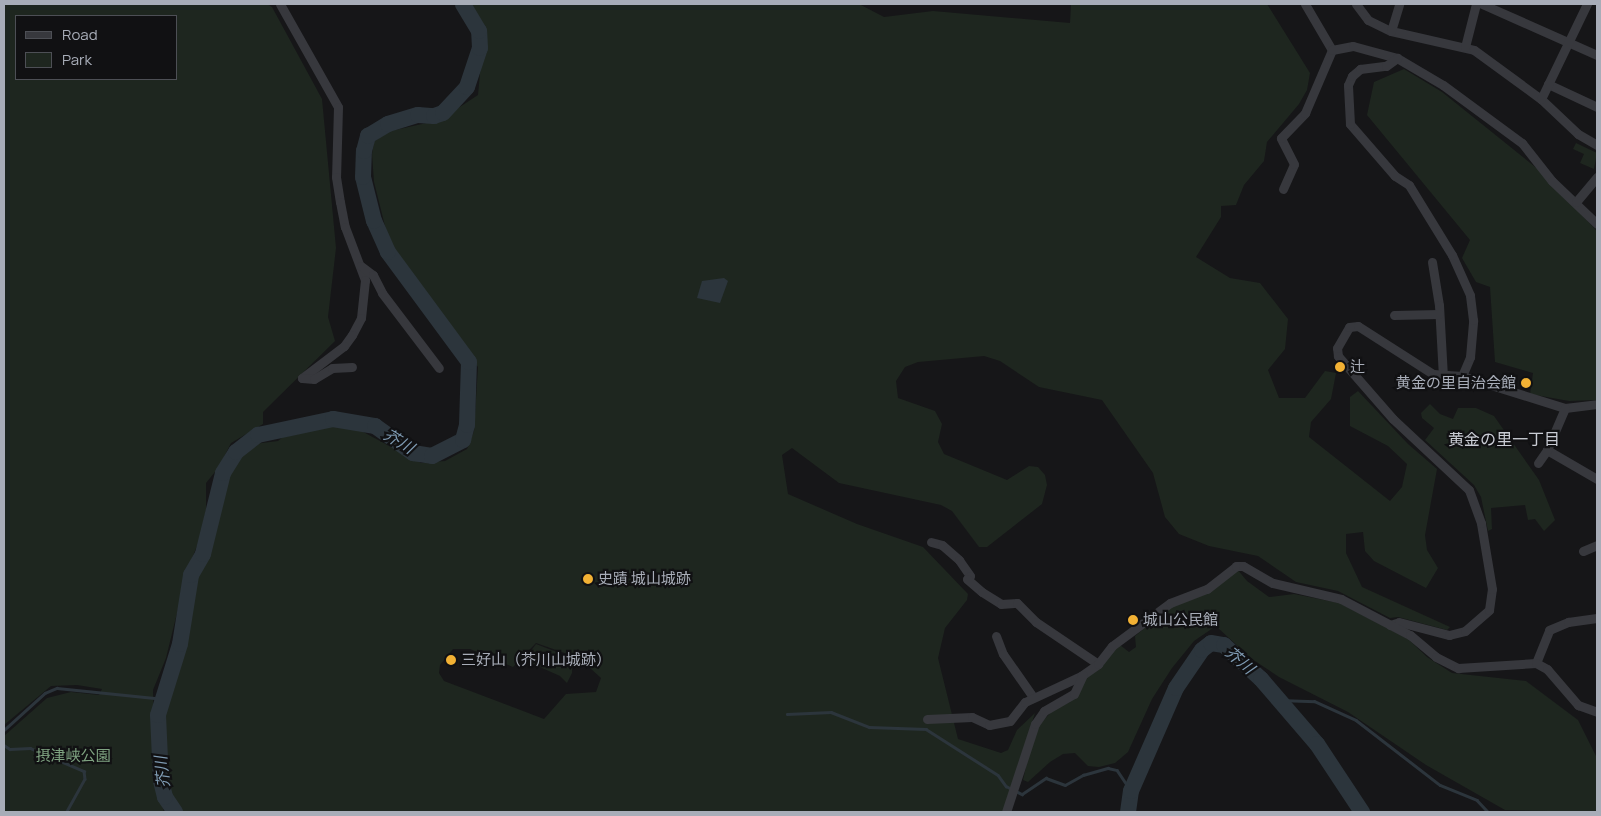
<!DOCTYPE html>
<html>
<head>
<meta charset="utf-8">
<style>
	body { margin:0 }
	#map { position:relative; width:1601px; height:816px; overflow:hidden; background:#161618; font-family:Manrope,"Noto Sans JP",sans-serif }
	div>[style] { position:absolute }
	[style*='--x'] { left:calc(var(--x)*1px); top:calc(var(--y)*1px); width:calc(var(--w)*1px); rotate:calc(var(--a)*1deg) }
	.green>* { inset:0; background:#1e261f }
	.water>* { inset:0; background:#2c353c }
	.stream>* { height:2.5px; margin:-1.25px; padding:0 1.25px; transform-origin:1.25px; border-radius:1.25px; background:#2c353c }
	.river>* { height:16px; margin:-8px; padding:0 8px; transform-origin:8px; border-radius:8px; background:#2c353c }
	.minor>* { height:9px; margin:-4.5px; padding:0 4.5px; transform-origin:4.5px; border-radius:4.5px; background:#37383d }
	.dots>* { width:14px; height:14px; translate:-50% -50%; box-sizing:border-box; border:2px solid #111113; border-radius:50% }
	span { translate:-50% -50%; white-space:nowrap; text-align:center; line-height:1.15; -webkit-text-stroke:4.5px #111113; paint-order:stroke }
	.poi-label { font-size:15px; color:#a8adb8 }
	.left { translate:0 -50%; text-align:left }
	.right { translate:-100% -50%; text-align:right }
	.park-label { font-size:15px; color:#7fa381 }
	.neighbourhood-label { font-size:16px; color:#c9ccd4 }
	.water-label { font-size:16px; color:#7f9bb3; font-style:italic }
	.frame { position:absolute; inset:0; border:5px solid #a8adb8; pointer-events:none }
	.legend { position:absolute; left:15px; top:15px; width:162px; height:65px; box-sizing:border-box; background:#111113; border:1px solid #4d4f55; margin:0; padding:6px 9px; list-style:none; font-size:15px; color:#a8adb8 }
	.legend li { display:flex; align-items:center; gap:10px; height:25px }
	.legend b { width:25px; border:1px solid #4d4f55 }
</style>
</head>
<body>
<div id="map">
	<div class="green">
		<i style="clip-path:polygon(evenodd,4px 4px,267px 4px,272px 7px,322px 99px,336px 248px,328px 317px,335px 341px,263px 412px,263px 424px,231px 443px,219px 467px,206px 483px,206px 510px,199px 541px,188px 568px,166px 658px,153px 690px,155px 782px,164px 812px,4px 812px,4px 736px,47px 698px,71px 692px,99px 695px,102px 689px,77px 685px,51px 686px,4px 725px,4px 4px,16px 16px,176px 16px,176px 79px,16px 79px,16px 16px)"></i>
		<i style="clip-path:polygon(evenodd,472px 4px,859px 4px,884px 17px,933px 11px,1070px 23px,1071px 4px,1267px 4px,1310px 73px,1307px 90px,1299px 104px,1267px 142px,1264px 161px,1244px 185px,1236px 205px,1221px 206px,1221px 217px,1196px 257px,1230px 278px,1260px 283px,1288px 319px,1285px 349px,1268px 370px,1279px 398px,1305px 398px,1325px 371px,1336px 373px,1331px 399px,1311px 422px,1309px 437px,1390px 501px,1402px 487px,1407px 464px,1388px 446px,1350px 426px,1350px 397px,1358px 391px,1408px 444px,1437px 469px,1425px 535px,1427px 550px,1438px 568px,1426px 588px,1374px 561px,1365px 551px,1363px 532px,1346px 534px,1346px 553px,1362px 587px,1450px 627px,1447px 630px,1398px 617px,1390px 618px,1338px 591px,1296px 582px,1258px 556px,1209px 546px,1179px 534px,1165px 517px,1153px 473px,1102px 400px,1039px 387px,1000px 361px,984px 356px,918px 362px,905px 367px,896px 381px,898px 398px,935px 411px,942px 424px,938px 442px,944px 454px,1007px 480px,1029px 466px,1038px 467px,1045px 475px,1047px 485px,1042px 504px,987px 547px,979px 547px,952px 511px,941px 505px,839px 483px,792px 448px,782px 455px,788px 494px,857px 524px,923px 547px,968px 594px,967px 600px,945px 628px,938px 658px,958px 739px,1001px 753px,1008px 750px,1017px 730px,1035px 713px,1003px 812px,181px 812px,171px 796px,168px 781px,163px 715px,177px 673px,194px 586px,211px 539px,218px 500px,234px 463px,253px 444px,278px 441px,285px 435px,316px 425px,341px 424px,354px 427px,421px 463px,445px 461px,467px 449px,474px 431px,478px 367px,398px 255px,386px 230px,374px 182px,372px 154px,374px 142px,386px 132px,440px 120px,478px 95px,484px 31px,472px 4px,536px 643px,579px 658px,601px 678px,596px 692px,566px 694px,544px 719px,444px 681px,439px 673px,440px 665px,453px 649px,470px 649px,513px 667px,536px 643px)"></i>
		<i style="clip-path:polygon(1404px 69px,1442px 92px,1539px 170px,1597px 231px,1597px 400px,1569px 401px,1530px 394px,1533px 373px,1495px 362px,1490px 287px,1476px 282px,1462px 258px,1470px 240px,1367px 115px,1374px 82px)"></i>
		<i style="clip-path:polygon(1576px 143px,1597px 153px,1594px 169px,1580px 163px,1584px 154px,1573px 149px)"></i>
		<i style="clip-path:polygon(1430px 404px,1440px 414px,1453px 419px,1458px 408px,1476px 408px,1494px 416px,1539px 480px,1555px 520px,1544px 531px,1535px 519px,1528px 520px,1525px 505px,1491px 508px,1492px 529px,1488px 531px,1481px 497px,1474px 485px,1425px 440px,1434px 428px,1422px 418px,1421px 413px)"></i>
		<i style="clip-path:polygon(1237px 569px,1247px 581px,1269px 597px,1294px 594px,1339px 603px,1408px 639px,1427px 657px,1452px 673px,1526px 681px,1578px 720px,1597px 758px,1597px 812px,1505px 810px,1426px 765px,1348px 712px,1279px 677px,1252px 659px,1218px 628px,1213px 628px,1194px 641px,1172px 668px,1152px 699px,1128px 752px,1115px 763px,1099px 767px,1088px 766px,1075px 753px,1063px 754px,1050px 762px,1028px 782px,1023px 780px,1033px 736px,1039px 725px,1054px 709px,1070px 702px,1090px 673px,1120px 645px,1129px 652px,1136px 647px,1135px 636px,1171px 607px)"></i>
		<i style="clip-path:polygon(536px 644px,562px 654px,572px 664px,572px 673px,567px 683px,560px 676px,524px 660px)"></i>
	</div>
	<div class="water">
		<i style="clip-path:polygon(724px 278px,728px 281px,720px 303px,697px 298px,702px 281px)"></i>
	</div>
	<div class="stream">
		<i style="--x:1279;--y:700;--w:35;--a:2"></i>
		<i style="--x:1314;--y:701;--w:46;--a:24.3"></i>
		<i style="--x:1356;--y:720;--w:106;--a:37.7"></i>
		<i style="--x:1440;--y:785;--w:40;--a:22"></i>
		<i style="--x:1477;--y:800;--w:16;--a:47"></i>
		<i style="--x:787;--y:714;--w:44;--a:-2.6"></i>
		<i style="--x:831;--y:712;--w:41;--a:21.5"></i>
		<i style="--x:869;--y:727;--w:57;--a:2"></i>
		<i style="--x:926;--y:729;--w:85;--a:32.6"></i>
		<i style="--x:998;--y:775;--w:14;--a:54"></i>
		<i style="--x:1006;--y:786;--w:18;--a:27"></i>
		<i style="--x:1022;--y:794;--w:29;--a:-34"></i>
		<i style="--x:1046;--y:778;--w:20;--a:20"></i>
		<i style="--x:1065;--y:785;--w:21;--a:-29"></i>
		<i style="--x:1083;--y:775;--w:26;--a:-16"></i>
		<i style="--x:1108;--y:768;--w:9;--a:13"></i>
		<i style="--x:1117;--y:770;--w:25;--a:56"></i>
		<i style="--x:4;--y:730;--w:55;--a:-42.1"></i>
		<i style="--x:45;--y:693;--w:13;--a:-23"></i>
		<i style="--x:57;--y:688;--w:100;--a:5.8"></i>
		<i style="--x:156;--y:698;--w:9;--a:36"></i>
		<i style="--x:4;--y:745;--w:7;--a:34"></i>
		<i style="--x:10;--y:749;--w:20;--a:-3"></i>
		<i style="--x:30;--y:748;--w:59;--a:23.1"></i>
		<i style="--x:84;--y:771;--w:8;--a:83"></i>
		<i style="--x:85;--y:779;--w:38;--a:119"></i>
	</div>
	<div class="river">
		<i style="--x:175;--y:812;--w:18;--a:-124"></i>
		<i style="--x:165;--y:797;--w:16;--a:-104"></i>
		<i style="--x:161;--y:781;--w:66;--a:-92.6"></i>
		<i style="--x:158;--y:715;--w:74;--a:-72.8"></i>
		<i style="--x:180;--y:644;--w:70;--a:-80.9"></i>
		<i style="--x:191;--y:575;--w:24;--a:-60"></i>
		<i style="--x:203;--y:554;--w:83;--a:-76.1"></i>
		<i style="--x:223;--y:473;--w:25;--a:-58"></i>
		<i style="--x:236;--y:452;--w:28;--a:-38"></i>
		<i style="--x:258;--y:435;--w:77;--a:-12"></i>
		<i style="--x:333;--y:419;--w:43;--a:9.5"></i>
		<i style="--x:375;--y:426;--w:47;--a:35.4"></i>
		<i style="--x:413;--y:453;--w:19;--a:9"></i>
		<i style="--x:432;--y:456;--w:35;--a:-27"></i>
		<i style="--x:463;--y:440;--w:16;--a:-75"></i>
		<i style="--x:467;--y:425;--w:63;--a:-88.2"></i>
		<i style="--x:469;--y:362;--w:137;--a:-126.4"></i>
		<i style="--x:388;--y:252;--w:34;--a:-114"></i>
		<i style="--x:374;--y:221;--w:45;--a:-104"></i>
		<i style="--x:363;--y:177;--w:26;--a:-88"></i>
		<i style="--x:364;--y:151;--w:16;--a:-75"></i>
		<i style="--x:368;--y:136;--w:23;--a:-31"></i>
		<i style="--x:388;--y:124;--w:31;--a:-17"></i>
		<i style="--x:418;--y:115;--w:16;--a:4"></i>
		<i style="--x:434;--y:116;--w:9;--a:-18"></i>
		<i style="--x:443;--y:113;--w:35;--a:-47"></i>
		<i style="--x:467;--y:87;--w:41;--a:-71.6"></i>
		<i style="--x:480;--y:48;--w:17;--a:-93"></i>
		<i style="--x:479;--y:31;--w:31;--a:-121"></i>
		<i style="--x:1128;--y:812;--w:21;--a:-82"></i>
		<i style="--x:1131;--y:791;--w:112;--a:-66.4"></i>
		<i style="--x:1176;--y:688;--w:46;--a:-55.6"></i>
		<i style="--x:1202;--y:650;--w:11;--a:-38"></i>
		<i style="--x:1211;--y:643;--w:13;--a:9"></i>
		<i style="--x:1224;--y:645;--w:50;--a:42.6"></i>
		<i style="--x:1261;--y:679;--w:86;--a:49.3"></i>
		<i style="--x:1317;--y:744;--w:82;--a:56.5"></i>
	</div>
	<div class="minor">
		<i style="--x:280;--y:4;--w:118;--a:60.6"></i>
		<i style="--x:338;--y:107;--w:70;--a:91.6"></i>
		<i style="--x:336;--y:177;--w:25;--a:81"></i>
		<i style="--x:340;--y:202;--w:25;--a:79"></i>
		<i style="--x:345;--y:227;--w:57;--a:69.3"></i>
		<i style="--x:365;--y:280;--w:38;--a:96"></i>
		<i style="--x:361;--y:318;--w:19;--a:118"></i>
		<i style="--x:352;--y:335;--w:14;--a:126"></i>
		<i style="--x:344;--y:346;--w:53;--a:142.7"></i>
		<i style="--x:1305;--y:4;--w:53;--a:59.6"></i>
		<i style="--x:1356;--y:4;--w:20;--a:53"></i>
		<i style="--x:1368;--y:20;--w:25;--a:26"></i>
		<i style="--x:1391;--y:31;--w:85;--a:12.9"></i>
		<i style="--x:1474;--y:50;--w:83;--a:36.2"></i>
		<i style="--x:1541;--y:99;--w:51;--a:43.4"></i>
		<i style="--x:1578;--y:134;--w:22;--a:30"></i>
		<i style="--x:1482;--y:4;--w:126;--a:23.9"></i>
		<i style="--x:1391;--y:31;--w:28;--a:-73"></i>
		<i style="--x:1465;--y:47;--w:44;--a:-75.7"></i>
		<i style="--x:1548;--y:84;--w:54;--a:25.1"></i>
		<i style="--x:1541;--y:99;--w:106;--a:-64.2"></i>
		<i style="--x:1283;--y:189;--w:27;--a:-66"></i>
		<i style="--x:1294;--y:164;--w:29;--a:-117"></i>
		<i style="--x:1281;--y:138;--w:35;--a:-46"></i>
		<i style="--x:1305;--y:113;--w:69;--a:-66.8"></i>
		<i style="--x:1332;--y:50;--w:21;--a:-11"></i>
		<i style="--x:1353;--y:46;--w:46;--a:15.3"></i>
		<i style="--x:1397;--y:58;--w:53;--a:30.4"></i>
		<i style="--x:1443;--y:85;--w:98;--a:36.3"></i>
		<i style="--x:1522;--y:143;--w:48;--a:51.7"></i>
		<i style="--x:1552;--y:181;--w:62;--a:43.7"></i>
		<i style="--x:1576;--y:202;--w:33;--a:-50"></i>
		<i style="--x:1432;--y:262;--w:44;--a:80.8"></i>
		<i style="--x:1439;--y:305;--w:72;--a:86.8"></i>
		<i style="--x:361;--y:266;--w:15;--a:37"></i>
		<i style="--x:373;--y:275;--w:20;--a:63"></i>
		<i style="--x:382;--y:293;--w:94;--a:52.8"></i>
		<i style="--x:1394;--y:315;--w:45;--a:-1.3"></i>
		<i style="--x:1462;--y:376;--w:108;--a:17.3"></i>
		<i style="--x:1565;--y:408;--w:32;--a:-7"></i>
		<i style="--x:302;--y:378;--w:12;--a:5"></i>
		<i style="--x:314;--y:379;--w:21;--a:-31"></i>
		<i style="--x:332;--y:368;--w:20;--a:-3"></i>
		<i style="--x:1565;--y:408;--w:46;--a:113.2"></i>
		<i style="--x:1547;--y:450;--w:58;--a:30.1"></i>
		<i style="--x:1538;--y:463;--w:16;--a:-55"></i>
		<i style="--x:931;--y:542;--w:11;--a:15"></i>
		<i style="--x:942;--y:545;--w:23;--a:41"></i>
		<i style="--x:959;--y:560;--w:19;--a:55"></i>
		<i style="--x:970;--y:576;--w:4;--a:135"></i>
		<i style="--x:967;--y:579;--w:20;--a:41"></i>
		<i style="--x:982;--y:592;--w:22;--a:32"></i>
		<i style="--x:1001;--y:604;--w:16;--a:-4"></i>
		<i style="--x:1017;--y:603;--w:27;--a:45"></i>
		<i style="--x:1036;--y:622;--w:75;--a:34.1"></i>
		<i style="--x:1583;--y:551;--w:15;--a:-23"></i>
		<i style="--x:1390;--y:625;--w:9;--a:-18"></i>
		<i style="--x:1399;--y:622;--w:52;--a:14.6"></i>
		<i style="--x:1449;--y:635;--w:16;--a:-14"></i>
		<i style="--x:1465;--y:631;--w:32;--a:-41"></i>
		<i style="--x:1489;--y:610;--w:21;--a:-82"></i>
		<i style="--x:1492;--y:589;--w:67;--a:-99.5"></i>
		<i style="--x:1481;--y:523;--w:35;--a:-110"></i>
		<i style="--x:1469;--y:490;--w:104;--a:-136.9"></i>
		<i style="--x:1393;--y:419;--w:84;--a:-131.1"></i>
		<i style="--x:1338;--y:356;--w:8;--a:-97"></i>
		<i style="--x:1337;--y:348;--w:24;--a:-60"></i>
		<i style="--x:1349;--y:327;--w:9;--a:-6"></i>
		<i style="--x:1358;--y:326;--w:89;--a:32.6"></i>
		<i style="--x:1433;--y:374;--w:29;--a:4"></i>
		<i style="--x:1462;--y:376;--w:21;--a:-67"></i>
		<i style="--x:1470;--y:357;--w:37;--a:-85"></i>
		<i style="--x:1473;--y:320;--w:25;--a:-97"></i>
		<i style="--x:1470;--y:295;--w:44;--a:-114.2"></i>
		<i style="--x:1452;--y:255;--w:82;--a:-121.6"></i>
		<i style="--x:1409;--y:185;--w:17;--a:-147"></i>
		<i style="--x:1395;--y:176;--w:69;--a:-130.9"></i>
		<i style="--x:1350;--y:124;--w:39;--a:-93"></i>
		<i style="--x:1348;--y:85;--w:10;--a:-66"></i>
		<i style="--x:1352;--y:76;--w:11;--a:-41"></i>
		<i style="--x:1360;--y:69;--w:26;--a:-7"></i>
		<i style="--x:1386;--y:66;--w:14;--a:-36"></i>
		<i style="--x:996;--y:636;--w:19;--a:69"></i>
		<i style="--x:1003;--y:654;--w:52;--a:55.1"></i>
		<i style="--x:1536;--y:663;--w:35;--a:-68"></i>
		<i style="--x:1549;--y:630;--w:21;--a:-23"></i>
		<i style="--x:1568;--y:622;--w:29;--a:-8"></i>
		<i style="--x:927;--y:719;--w:45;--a:-2.5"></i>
		<i style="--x:972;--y:717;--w:19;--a:25"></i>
		<i style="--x:989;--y:725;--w:21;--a:-11"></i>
		<i style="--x:1010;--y:721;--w:24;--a:-52"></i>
		<i style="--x:1025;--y:702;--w:62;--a:-24.9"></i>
		<i style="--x:1081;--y:676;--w:21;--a:-35"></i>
		<i style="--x:1098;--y:664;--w:23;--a:-52"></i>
		<i style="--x:1112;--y:646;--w:72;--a:-36.6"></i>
		<i style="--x:1170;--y:603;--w:40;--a:-21"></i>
		<i style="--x:1207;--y:589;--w:37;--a:-38"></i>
		<i style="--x:1236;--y:566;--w:7;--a:0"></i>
		<i style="--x:1243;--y:566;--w:34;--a:30"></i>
		<i style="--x:1273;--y:583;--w:70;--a:13.2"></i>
		<i style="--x:1341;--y:599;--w:78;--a:27.6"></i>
		<i style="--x:1410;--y:635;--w:34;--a:40"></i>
		<i style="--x:1436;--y:657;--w:25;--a:27"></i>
		<i style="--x:1458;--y:668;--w:78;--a:-3.7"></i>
		<i style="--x:1536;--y:663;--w:13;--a:29"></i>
		<i style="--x:1547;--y:669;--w:48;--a:49.3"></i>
		<i style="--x:1578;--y:705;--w:20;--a:20"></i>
		<i style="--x:1006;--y:812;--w:93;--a:-71.8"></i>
		<i style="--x:1035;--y:724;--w:16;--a:-55"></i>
		<i style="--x:1044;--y:711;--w:34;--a:-30"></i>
		<i style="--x:1074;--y:694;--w:21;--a:-65"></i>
	</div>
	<div class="dots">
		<i style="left:1340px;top:367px;background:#f2b134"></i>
		<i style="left:1526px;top:383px;background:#f2b134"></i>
		<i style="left:588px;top:579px;background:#f2b134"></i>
		<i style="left:1133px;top:620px;background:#f2b134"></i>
		<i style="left:451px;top:660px;background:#f2b134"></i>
	</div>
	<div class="poi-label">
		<span class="left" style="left:1350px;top:367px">辻</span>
		<span class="right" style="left:1516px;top:383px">黄金の里自治会館</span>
		<span class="left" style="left:598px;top:579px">史蹟 城山城跡</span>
		<span class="left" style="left:1143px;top:620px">城山公民館</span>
		<span class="left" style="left:461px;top:660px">三好山（芥川山城跡）</span>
	</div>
	<div class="park-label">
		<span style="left:73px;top:756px">摂津峡公園</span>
	</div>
	<div class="neighbourhood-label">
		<span style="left:1504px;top:439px">黄金の里一丁目</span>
	</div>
	<div class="water-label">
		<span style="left:399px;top:441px;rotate:31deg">芥川</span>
		<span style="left:1240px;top:660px;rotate:41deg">芥川</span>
		<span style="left:162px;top:772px;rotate:-96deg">芥川</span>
	</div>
	<div class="frame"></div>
	<ul class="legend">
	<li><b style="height:6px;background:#37383d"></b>Road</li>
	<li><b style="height:14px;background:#1e261f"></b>Park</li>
	</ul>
</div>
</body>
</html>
